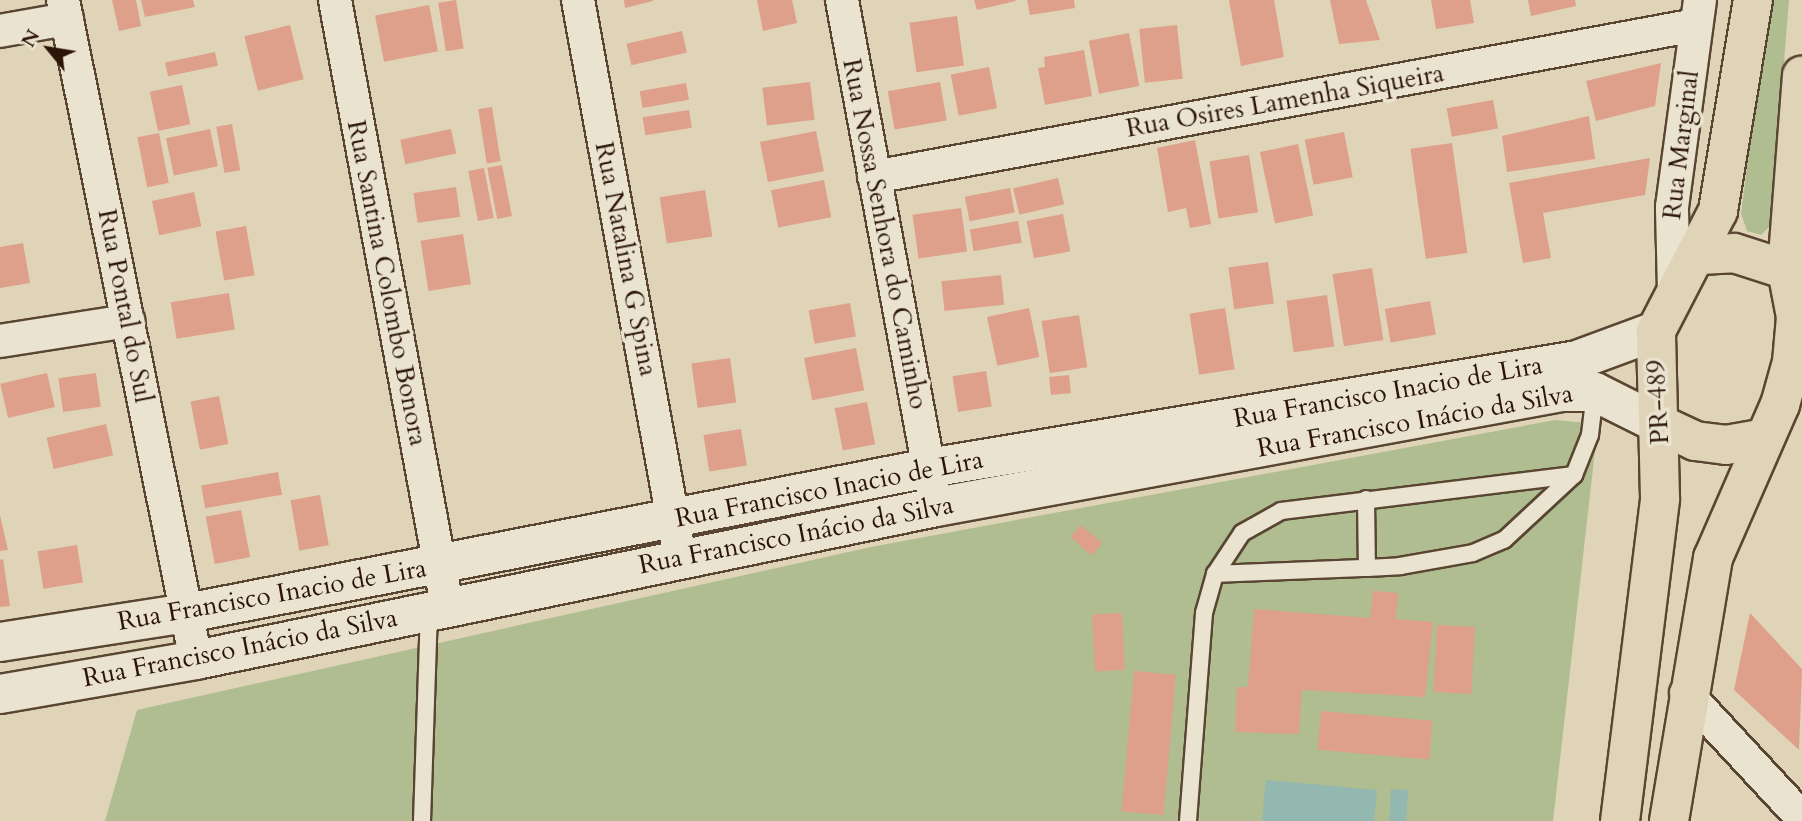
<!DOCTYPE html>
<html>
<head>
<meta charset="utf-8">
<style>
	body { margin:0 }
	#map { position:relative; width:1802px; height:821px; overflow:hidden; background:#dfd4b7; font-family:Cardo,serif }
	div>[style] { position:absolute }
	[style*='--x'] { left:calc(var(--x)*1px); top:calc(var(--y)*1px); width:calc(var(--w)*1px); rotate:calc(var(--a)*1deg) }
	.green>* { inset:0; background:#afbd90 }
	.water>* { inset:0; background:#93b8b0; transform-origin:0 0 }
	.building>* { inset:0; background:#dea08b; transform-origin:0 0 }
	.roads { filter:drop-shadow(2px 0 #594532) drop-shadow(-2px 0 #594532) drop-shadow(0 2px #594532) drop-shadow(0 -2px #594532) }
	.service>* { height:16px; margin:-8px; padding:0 8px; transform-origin:8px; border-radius:8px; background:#eae3d0 }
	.minor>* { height:32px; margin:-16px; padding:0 16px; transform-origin:16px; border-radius:16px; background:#eae3d0 }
	.tertiary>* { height:38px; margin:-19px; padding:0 19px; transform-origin:19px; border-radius:19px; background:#eae3d0 }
	.primary>* { height:38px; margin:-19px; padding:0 19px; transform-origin:19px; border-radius:19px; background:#dfd4b7 }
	span { translate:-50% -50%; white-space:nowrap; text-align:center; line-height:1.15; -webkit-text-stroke:7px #eae3d0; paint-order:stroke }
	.street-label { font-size:26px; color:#2c1506 }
	.north { position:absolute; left:14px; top:14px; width:70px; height:70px; -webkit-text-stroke:5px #eae3d0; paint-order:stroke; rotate:300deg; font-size:19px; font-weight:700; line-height:28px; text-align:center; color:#2c1506 }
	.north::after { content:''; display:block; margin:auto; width:24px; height:32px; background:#2c1506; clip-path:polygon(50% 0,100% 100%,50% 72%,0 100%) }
</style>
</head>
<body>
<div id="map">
	<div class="green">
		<i style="clip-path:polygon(1769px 0,1789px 0,1771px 225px,1761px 235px,1747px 231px,1741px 213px)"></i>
		<i style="clip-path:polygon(1555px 420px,1598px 424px,1553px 821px,105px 821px,137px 710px,871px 547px)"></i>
	</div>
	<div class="water">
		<i style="clip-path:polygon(1266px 780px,1377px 790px,1374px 821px,1262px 821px)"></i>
		<i style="left:1391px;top:789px;width:17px;height:32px;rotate:3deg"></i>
	</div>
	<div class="building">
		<i style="clip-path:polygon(112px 0,136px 0,141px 26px,119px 31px)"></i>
		<i style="clip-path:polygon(141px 0,193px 0,195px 7px,145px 17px)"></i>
		<i style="left:456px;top:0;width:49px;height:18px;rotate:81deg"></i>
		<i style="clip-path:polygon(624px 0,653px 0,653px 1px,625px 8px)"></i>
		<i style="clip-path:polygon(757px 0,792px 0,797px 23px,763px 31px)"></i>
		<i style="clip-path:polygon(974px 0,1015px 0,1016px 1px,977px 10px)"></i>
		<i style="clip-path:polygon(1027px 0,1074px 0,1075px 8px,1030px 15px)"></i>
		<i style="clip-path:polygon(1229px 0,1274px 0,1284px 57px,1241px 66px)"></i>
		<i style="clip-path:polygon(1330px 0,1366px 0,1380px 40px,1339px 44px)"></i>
		<i style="clip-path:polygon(1431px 0,1470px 0,1474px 23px,1436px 29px)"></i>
		<i style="clip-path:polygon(1528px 0,1575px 0,1576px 6px,1531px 16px)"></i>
		<i style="left:429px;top:5px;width:47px;height:55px;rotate:79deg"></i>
		<i style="left:957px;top:16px;width:50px;height:48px;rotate:82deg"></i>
		<i style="left:290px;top:25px;width:56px;height:47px;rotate:76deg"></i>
		<i style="left:1177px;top:25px;width:54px;height:38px;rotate:84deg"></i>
		<i style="left:682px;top:31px;width:22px;height:57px;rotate:77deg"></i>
		<i style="left:1129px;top:33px;width:54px;height:41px;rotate:79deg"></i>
		<i style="clip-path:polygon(1084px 50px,1092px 96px,1045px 105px,1038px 68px,1045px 67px,1044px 57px)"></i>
		<i style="left:215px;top:52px;width:14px;height:51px;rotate:78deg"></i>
		<i style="clip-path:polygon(1661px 63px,1655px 106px,1596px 121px,1586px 81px)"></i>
		<i style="left:989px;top:67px;width:42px;height:39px;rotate:79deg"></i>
		<i style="left:810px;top:82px;width:38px;height:48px;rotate:83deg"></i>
		<i style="left:940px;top:82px;width:39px;height:53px;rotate:80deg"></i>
		<i style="left:686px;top:83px;width:17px;height:47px;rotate:80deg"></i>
		<i style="left:182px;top:85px;width:40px;height:33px;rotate:78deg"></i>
		<i style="left:1493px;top:100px;width:29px;height:47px;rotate:80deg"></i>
		<i style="left:492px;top:107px;width:55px;height:14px;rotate:81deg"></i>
		<i style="left:689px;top:110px;width:18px;height:47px;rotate:81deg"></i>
		<i style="clip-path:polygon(1589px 116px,1595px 159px,1507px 172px,1502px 136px)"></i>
		<i style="left:232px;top:124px;width:47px;height:16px;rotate:80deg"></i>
		<i style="left:210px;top:129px;width:38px;height:45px;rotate:78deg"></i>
		<i style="left:451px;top:129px;width:25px;height:52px;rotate:78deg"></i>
		<i style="left:816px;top:131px;width:41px;height:57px;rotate:79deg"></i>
		<i style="left:1344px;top:132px;width:46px;height:40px;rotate:79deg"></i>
		<i style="left:159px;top:133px;width:51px;height:22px;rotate:79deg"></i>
		<i style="clip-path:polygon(1195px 140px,1211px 224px,1190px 228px,1186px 208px,1168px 212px,1157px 148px)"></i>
		<i style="left:1452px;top:143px;width:111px;height:42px;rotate:82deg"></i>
		<i style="left:1298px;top:144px;width:73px;height:39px;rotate:78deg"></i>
		<i style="left:1249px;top:155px;width:58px;height:40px;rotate:81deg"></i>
		<i style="clip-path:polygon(1650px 158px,1645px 195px,1543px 213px,1551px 258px,1523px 263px,1509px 183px)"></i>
		<i style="left:502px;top:165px;width:52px;height:15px;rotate:79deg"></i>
		<i style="left:484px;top:168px;width:51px;height:16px;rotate:79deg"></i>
		<i style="left:1058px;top:178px;width:27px;height:46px;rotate:77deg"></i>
		<i style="left:824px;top:180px;width:38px;height:54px;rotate:79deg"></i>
		<i style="left:456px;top:187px;width:30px;height:43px;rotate:82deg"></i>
		<i style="left:1010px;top:188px;width:25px;height:46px;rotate:79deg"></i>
		<i style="left:705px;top:190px;width:47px;height:46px;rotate:81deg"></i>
		<i style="left:194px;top:192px;width:35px;height:43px;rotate:78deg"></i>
		<i style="left:961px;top:208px;width:44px;height:49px;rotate:82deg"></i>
		<i style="left:1063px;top:214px;width:38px;height:37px;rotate:79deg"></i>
		<i style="left:1018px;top:221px;width:22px;height:49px;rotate:80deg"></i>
		<i style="left:246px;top:226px;width:50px;height:31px;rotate:80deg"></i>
		<i style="left:463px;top:234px;width:51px;height:43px;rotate:81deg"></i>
		<i style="clip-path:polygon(23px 243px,30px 283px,0 288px,0 247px)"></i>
		<i style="left:1268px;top:262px;width:42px;height:40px;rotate:82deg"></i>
		<i style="left:1372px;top:268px;width:73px;height:40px;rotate:81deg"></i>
		<i style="left:1001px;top:275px;width:30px;height:60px;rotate:84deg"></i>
		<i style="left:229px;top:293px;width:37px;height:59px;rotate:81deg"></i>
		<i style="left:1327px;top:295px;width:52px;height:41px;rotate:82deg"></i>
		<i style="left:1430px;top:301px;width:34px;height:46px;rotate:80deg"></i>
		<i style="left:850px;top:303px;width:34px;height:42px;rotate:80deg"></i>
		<i style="left:1029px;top:308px;width:50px;height:43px;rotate:78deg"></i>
		<i style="left:1225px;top:308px;width:62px;height:36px;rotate:81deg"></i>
		<i style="left:1079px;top:315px;width:53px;height:38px;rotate:81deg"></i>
		<i style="left:856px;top:348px;width:43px;height:53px;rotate:79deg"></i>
		<i style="left:730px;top:358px;width:45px;height:39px;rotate:82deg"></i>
		<i style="left:986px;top:371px;width:36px;height:34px;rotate:81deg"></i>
		<i style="left:47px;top:373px;width:35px;height:48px;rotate:77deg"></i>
		<i style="left:96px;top:373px;width:34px;height:38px;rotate:82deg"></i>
		<i style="left:1069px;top:375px;width:18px;height:20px;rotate:84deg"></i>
		<i style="left:219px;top:396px;width:49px;height:29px;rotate:79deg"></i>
		<i style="left:867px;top:402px;width:43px;height:33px;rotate:79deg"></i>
		<i style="left:106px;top:424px;width:32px;height:61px;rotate:77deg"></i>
		<i style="left:741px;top:429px;width:37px;height:38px;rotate:81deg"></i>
		<i style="left:278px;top:472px;width:23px;height:78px;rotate:80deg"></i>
		<i style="left:320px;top:495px;width:51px;height:30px;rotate:80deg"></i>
		<i style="left:241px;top:510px;width:48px;height:36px;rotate:79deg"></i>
		<i style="clip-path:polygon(0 515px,8px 550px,0 551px)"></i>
		<i style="left:1081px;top:525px;width:28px;height:16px;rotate:41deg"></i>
		<i style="left:77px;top:545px;width:38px;height:40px;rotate:81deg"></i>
		<i style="clip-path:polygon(3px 559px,10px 606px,0 607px,0 560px)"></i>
		<i style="clip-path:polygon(1373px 591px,1398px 593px,1396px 619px,1433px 622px,1425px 697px,1302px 690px,1299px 734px,1235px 732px,1237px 687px,1248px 687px,1254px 609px,1370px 618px)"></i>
		<i style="left:1122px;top:613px;width:57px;height:30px;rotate:87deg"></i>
		<i style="clip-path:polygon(1750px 613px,1802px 669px,1799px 750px,1734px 690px)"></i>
		<i style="left:1437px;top:625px;width:38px;height:67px;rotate:3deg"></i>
		<i style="left:1134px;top:671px;width:42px;height:141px;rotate:5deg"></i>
		<i style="left:1321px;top:711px;width:112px;height:39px;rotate:5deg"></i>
	</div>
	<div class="roads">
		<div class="service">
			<i style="--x:1366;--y:499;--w:69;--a:89.2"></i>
			<i style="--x:1367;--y:568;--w:33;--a:-3"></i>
			<i style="--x:1400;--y:566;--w:74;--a:-10.1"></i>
			<i style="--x:1473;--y:553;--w:34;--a:-23"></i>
			<i style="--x:1504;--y:540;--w:96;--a:-42.9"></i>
			<i style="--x:1215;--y:574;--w:152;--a:-2.3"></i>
			<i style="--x:422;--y:821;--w:211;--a:-88.1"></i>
			<i style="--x:1188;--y:821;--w:209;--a:-85.6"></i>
			<i style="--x:1204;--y:613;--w:41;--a:-74.2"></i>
			<i style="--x:1215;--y:574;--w:49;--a:-56.6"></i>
			<i style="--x:1242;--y:533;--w:45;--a:-29.4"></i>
			<i style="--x:1281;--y:511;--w:295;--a:-7"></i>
			<i style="--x:1574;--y:475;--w:43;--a:-68.2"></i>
			<i style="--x:1590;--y:435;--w:43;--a:-83.4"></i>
		</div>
		<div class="minor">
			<i style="--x:63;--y:0;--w:673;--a:78.61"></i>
			<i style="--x:335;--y:0;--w:615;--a:79.51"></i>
			<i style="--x:578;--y:0;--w:567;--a:79.64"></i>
			<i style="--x:842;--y:0;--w:499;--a:79.5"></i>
			<i style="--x:0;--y:31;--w:68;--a:-10.2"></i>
			<i style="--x:874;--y:177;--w:836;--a:-10.48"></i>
			<i style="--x:1674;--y:291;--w:84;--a:-91.4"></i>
			<i style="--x:1672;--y:207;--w:209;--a:-82.3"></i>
			<i style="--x:0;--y:341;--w:130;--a:-8.9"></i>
			<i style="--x:1686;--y:693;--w:171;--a:47.1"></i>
		</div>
		<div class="tertiary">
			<i style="--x:0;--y:642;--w:189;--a:-8.8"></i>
			<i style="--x:187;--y:613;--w:756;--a:-11.06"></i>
			<i style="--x:929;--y:468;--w:657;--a:-9.46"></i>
			<i style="--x:1577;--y:360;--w:84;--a:-20.2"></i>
			<i style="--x:0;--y:694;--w:199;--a:-9.8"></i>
			<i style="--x:196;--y:660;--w:756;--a:-11.68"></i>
			<i style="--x:936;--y:507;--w:636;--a:-10.41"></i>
			<i style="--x:1562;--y:392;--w:33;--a:0"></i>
			<i style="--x:1595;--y:392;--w:74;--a:26.6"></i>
		</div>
		<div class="primary">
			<i style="--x:1700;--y:255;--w:34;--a:-3"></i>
			<i style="--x:1734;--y:253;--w:56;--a:17.8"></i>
			<i style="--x:1661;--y:425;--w:38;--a:25"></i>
			<i style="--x:1695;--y:441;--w:31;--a:7"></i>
			<i style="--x:1726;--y:445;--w:36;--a:-10"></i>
			<i style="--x:1620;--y:821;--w:325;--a:-82.9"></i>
			<i style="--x:1660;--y:498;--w:167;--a:-91.4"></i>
			<i style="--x:1656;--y:331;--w:135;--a:-62.7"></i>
			<i style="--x:1718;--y:211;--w:214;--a:-80.6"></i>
			<i style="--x:1669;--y:821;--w:267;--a:-80.5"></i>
			<i style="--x:1713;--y:558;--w:167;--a:-66.4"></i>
			<i style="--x:1780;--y:405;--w:45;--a:-74.4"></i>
			<i style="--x:1792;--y:362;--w:45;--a:-84.9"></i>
			<i style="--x:1796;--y:317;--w:48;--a:-100.8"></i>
			<i style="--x:1787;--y:270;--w:195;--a:-85.6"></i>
		</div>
	</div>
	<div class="street-label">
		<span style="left:1285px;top:101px;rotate:-10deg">Rua Osires Lamenha Siqueira</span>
		<span style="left:1681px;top:145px;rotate:-83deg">Rua Marginal</span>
		<span style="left:885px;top:234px;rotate:79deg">Rua Nossa Senhora do Caminho</span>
		<span style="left:626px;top:259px;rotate:79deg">Rua Natalina G Spina</span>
		<span style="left:387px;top:283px;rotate:79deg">Rua Santina Colombo Bonora</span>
		<span style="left:125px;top:306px;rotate:79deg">Rua Pontal do Sul</span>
		<span style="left:1388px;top:392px;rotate:-10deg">Rua Francisco Inacio de Lira</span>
		<span style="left:1658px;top:402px;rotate:-93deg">PR-489</span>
		<span style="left:1415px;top:421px;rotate:-10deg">Rua Francisco Inácio da Silva</span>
		<span style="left:829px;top:489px;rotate:-11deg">Rua Francisco Inacio de Lira</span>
		<span style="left:796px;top:535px;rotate:-11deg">Rua Francisco Inácio da Silva</span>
		<span style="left:272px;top:595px;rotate:-10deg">Rua Francisco Inacio de Lira</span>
		<span style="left:240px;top:648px;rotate:-11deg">Rua Francisco Inácio da Silva</span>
	</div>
	<div class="north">N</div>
</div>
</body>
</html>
